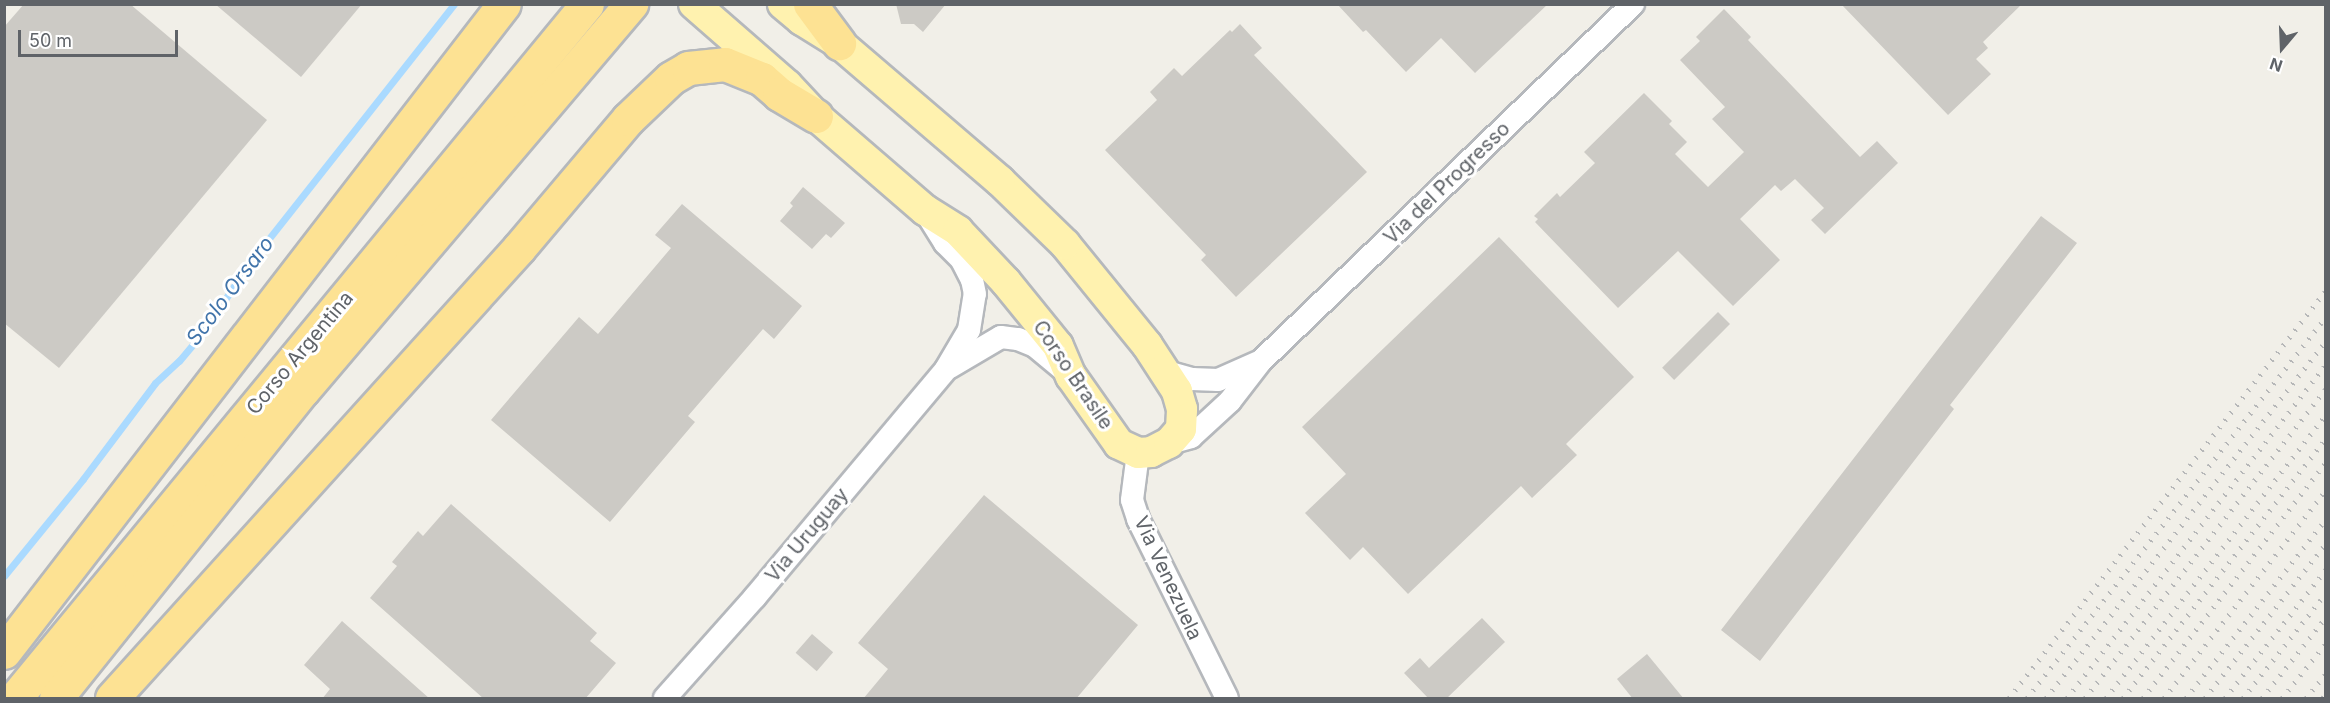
<!DOCTYPE html>
<html>
<head>
<meta charset="utf-8">
<style>
	body { margin:0 }
	#map { position:relative; width:2330px; height:703px; overflow:hidden; background:#f1efe8; font-family:Inter,sans-serif }
	div>[style] { position:absolute }
	[style*='--x'] { left:calc(var(--x)*1px); top:calc(var(--y)*1px); width:calc(var(--w)*1px); rotate:calc(var(--a)*1deg) }
	.stream>* { height:7px; margin:-3.5px; padding:0 3.5px; transform-origin:3.5px; border-radius:3.5px; background:#aadaff }
	.building>* { inset:0; background:#cccac5; transform-origin:0 0 }
	.roads { filter:drop-shadow(2px 0 #b5b8bc) drop-shadow(-2px 0 #b5b8bc) drop-shadow(0 2px #b5b8bc) drop-shadow(0 -2px #b5b8bc) }
	.minor>* { height:22px; margin:-11px; padding:0 11px; transform-origin:11px; border-radius:11px; background:#fff }
	.major>* { height:30px; margin:-15px; padding:0 15px; transform-origin:15px; border-radius:15px; background:#fff2af }
	.highway>* { height:33px; margin:-16.5px; padding:0 16.5px; transform-origin:16.5px; border-radius:16.5px; background:#fde293 }
	.rail>* { height:4.5px; margin-top:-2.25px; transform-origin:0; background:repeating-linear-gradient(90deg,#b6b7b8 0 1.5px,transparent 0 9.5px) }
	span { translate:-50% -50%; white-space:nowrap; text-align:center; line-height:1.15; -webkit-text-stroke:6px #fff; paint-order:stroke }
	.street-label { font-size:20px; color:#5f6368 }
	.water-label { font-size:21px; color:#4174aa; font-style:italic }
	.frame { position:absolute; inset:0; border:6px solid #5f6368; pointer-events:none }
	.north { position:absolute; left:2252px; top:18px; width:60px; height:60px; -webkit-text-stroke:4px #fff; paint-order:stroke; rotate:199deg; font-size:16px; font-weight:700; line-height:24px; text-align:center; color:#5f6368 }
	.north::after { content:''; display:block; margin:auto; width:21px; height:27px; background:#5f6368; clip-path:polygon(50% 0,100% 100%,50% 72%,0 100%) }
	.scale { position:absolute; left:18px; top:30px; width:160px; height:27px; box-sizing:border-box; border:3px solid #5f6368; border-top:0; padding-left:8px; font-size:18px; line-height:21px; white-space:nowrap; color:#5f6368; -webkit-text-stroke:4px #fff; paint-order:stroke }
</style>
</head>
<body>
<div id="map">
	<div class="stream">
		<i style="--x:4;--y:576;--w:125;--a:-50.8"></i>
		<i style="--x:83;--y:479;--w:120;--a:-53.1"></i>
		<i style="--x:155;--y:383;--w:33;--a:-43"></i>
		<i style="--x:179;--y:361;--w:39;--a:-50"></i>
		<i style="--x:204;--y:331;--w:79;--a:-56.3"></i>
		<i style="--x:248;--y:265;--w:333;--a:-51.7"></i>
	</div>
	<div class="building">
		<i style="clip-path:polygon(24px 4px,130px 4px,267px 120px,59px 368px,4px 323px,4px 27px)"></i>
		<i style="clip-path:polygon(215px 4px,362px 4px,301px 77px)"></i>
		<i style="clip-path:polygon(896px 4px,946px 4px,923px 32px,914px 24px,901px 24px)"></i>
		<i style="clip-path:polygon(1337px 4px,1548px 4px,1475px 73px,1441px 38px,1406px 72px,1366px 30px,1363px 32px)"></i>
		<i style="clip-path:polygon(1841px 4px,2022px 4px,1983px 42px,1988px 48px,1976px 59px,1991px 74px,1948px 115px)"></i>
		<i style="clip-path:polygon(1724px 9px,1751px 37px,1748px 40px,1860px 157px,1877px 141px,1898px 163px,1825px 234px,1811px 220px,1824px 208px,1795px 179px,1781px 191px,1775px 185px,1740px 219px,1780px 260px,1733px 306px,1678px 251px,1618px 308px,1535px 222px,1538px 219px,1534px 216px,1557px 193px,1560px 197px,1595px 163px,1584px 152px,1644px 93px,1672px 121px,1669px 124px,1687px 142px,1675px 154px,1708px 187px,1744px 152px,1712px 119px,1725px 107px,1680px 60px,1700px 41px,1696px 37px)"></i>
		<i style="clip-path:polygon(1240px 24px,1262px 48px,1254px 55px,1367px 172px,1236px 297px,1201px 260px,1206px 255px,1105px 150px,1157px 100px,1150px 92px,1174px 68px,1182px 76px,1230px 30px,1232px 32px)"></i>
		<i style="clip-path:polygon(803px 187px,845px 223px,831px 238px,826px 234px,812px 249px,780px 221px,793px 206px,790px 203px)"></i>
		<i style="clip-path:polygon(682px 204px,802px 306px,774px 339px,763px 329px,688px 416px,695px 422px,610px 522px,491px 420px,579px 317px,598px 334px,671px 248px,655px 235px)"></i>
		<i style="clip-path:polygon(2041px 216px,2077px 243px,1950px 405px,1954px 409px,1760px 661px,1721px 630px)"></i>
		<i style="clip-path:polygon(1499px 237px,1634px 377px,1566px 444px,1577px 455px,1532px 498px,1521px 486px,1408px 594px,1363px 547px,1350px 560px,1305px 513px,1346px 474px,1302px 427px)"></i>
		<i style="left:1718px;top:312px;width:17px;height:79px;rotate:45deg"></i>
		<i style="clip-path:polygon(984px 495px,1138px 625px,1076px 699px,863px 699px,888px 669px,858px 643px)"></i>
		<i style="clip-path:polygon(451px 504px,597px 633px,590px 641px,616px 663px,585px 699px,484px 699px,370px 598px,397px 566px,392px 562px,418px 531px,423px 536px)"></i>
		<i style="clip-path:polygon(1482px 618px,1505px 642px,1446px 699px,1429px 699px,1404px 673px,1420px 658px,1429px 668px)"></i>
		<i style="clip-path:polygon(342px 621px,430px 699px,322px 699px,330px 689px,304px 665px)"></i>
		<i style="left:812px;top:634px;width:28px;height:25px;rotate:41deg"></i>
		<i style="clip-path:polygon(1647px 654px,1684px 699px,1633px 699px,1617px 679px)"></i>
	</div>
	<div class="roads">
		<div class="minor">
			<i style="--x:950;--y:367;--w:59;--a:-30.5"></i>
			<i style="--x:1001;--y:337;--w:17;--a:7"></i>
			<i style="--x:1018;--y:339;--w:18;--a:22"></i>
			<i style="--x:1035;--y:346;--w:47;--a:39.8"></i>
			<i style="--x:1167;--y:372;--w:26;--a:16"></i>
			<i style="--x:1192;--y:379;--w:26;--a:2"></i>
			<i style="--x:1218;--y:380;--w:45;--a:-23.7"></i>
			<i style="--x:1169;--y:443;--w:23;--a:-15"></i>
			<i style="--x:1191;--y:437;--w:53;--a:-42.7"></i>
			<i style="--x:1230;--y:401;--w:49;--a:-52.4"></i>
			<i style="--x:1260;--y:362;--w:517;--a:-43.82"></i>
			<i style="--x:1138;--y:453;--w:47;--a:97.3"></i>
			<i style="--x:1132;--y:500;--w:20;--a:72"></i>
			<i style="--x:1138;--y:519;--w:200;--a:63.6"></i>
			<i style="--x:665;--y:698;--w:135;--a:-48.3"></i>
			<i style="--x:755;--y:597;--w:297;--a:-50"></i>
			<i style="--x:946;--y:369;--w:45;--a:-59.5"></i>
			<i style="--x:969;--y:330;--w:36;--a:-81"></i>
			<i style="--x:975;--y:294;--w:14;--a:-102"></i>
			<i style="--x:972;--y:280;--w:22;--a:-117"></i>
			<i style="--x:962;--y:260;--w:24;--a:-135"></i>
			<i style="--x:945;--y:243;--w:34;--a:-122"></i>
		</div>
		<div class="major">
			<i style="--x:694;--y:4;--w:123;--a:41.1"></i>
			<i style="--x:787;--y:85;--w:42;--a:46.9"></i>
			<i style="--x:816;--y:116;--w:144;--a:40.8"></i>
			<i style="--x:925;--y:210;--w:39;--a:32"></i>
			<i style="--x:958;--y:231;--w:70;--a:46.7"></i>
			<i style="--x:1006;--y:282;--w:82;--a:50.9"></i>
			<i style="--x:1058;--y:346;--w:33;--a:67"></i>
			<i style="--x:1071;--y:376;--w:83;--a:54.8"></i>
			<i style="--x:1119;--y:444;--w:21;--a:25"></i>
			<i style="--x:1138;--y:453;--w:13;--a:-4"></i>
			<i style="--x:1151;--y:452;--w:20;--a:-27"></i>
			<i style="--x:1169;--y:443;--w:18;--a:-49"></i>
			<i style="--x:1181;--y:429;--w:20;--a:-87"></i>
			<i style="--x:1182;--y:409;--w:19;--a:-106"></i>
			<i style="--x:1177;--y:391;--w:55;--a:-123.1"></i>
			<i style="--x:1147;--y:345;--w:130;--a:-129.1"></i>
			<i style="--x:1065;--y:244;--w:91;--a:-135.9"></i>
			<i style="--x:1000;--y:181;--w:212;--a:-139.4"></i>
			<i style="--x:839;--y:43;--w:44;--a:-148.1"></i>
			<i style="--x:802;--y:20;--w:25;--a:-140"></i>
		</div>
		<div class="highway">
			<i style="--x:810;--y:4;--w:49;--a:53.4"></i>
			<i style="--x:4;--y:652;--w:818;--a:-52.35"></i>
			<i style="--x:15;--y:698;--w:899;--a:-50.5"></i>
			<i style="--x:56;--y:698;--w:395;--a:-51.3"></i>
			<i style="--x:303;--y:390;--w:507;--a:-49.64"></i>
			<i style="--x:112;--y:698;--w:607;--a:-47.87"></i>
			<i style="--x:519;--y:248;--w:169;--a:-49.8"></i>
			<i style="--x:628;--y:119;--w:59;--a:-43.6"></i>
			<i style="--x:671;--y:78;--w:20;--a:-30"></i>
			<i style="--x:688;--y:68;--w:37;--a:-6"></i>
			<i style="--x:725;--y:64;--w:40;--a:22"></i>
			<i style="--x:762;--y:79;--w:23;--a:41"></i>
			<i style="--x:779;--y:94;--w:43;--a:30.7"></i>
		</div>
	</div>
	<div class="rail">
		<i style="--x:2009;--y:698;--w:517;--a:-52.15"></i>
		<i style="--x:2027;--y:698;--w:484;--a:-51.9"></i>
		<i style="--x:2046;--y:698;--w:454;--a:-51.9"></i>
		<i style="--x:2067;--y:698;--w:423;--a:-52.2"></i>
		<i style="--x:2085;--y:698;--w:393;--a:-52.1"></i>
		<i style="--x:2106;--y:698;--w:359;--a:-52.2"></i>
		<i style="--x:2123;--y:698;--w:330;--a:-52"></i>
		<i style="--x:2143;--y:698;--w:299;--a:-52.2"></i>
		<i style="--x:2164;--y:698;--w:264;--a:-52.1"></i>
		<i style="--x:2186;--y:698;--w:227;--a:-52"></i>
		<i style="--x:2205;--y:698;--w:197;--a:-52"></i>
		<i style="--x:2225;--y:698;--w:164;--a:-51.9"></i>
		<i style="--x:2243;--y:698;--w:134;--a:-51.7"></i>
		<i style="--x:2262;--y:698;--w:103;--a:-51.7"></i>
		<i style="--x:2282;--y:698;--w:70;--a:-51.3"></i>
		<i style="--x:2306;--y:698;--w:32;--a:-51"></i>
		<i style="--x:2322;--y:698;--w:5;--a:-37"></i>
	</div>
	<div class="street-label">
		<span style="left:1447px;top:183px;rotate:-44deg">Via del Progresso</span>
		<span style="left:300px;top:353px;rotate:-50deg">Corso Argentina</span>
		<span style="left:1073px;top:375px;rotate:56deg">Corso Brasile</span>
		<span style="left:807px;top:535px;rotate:-50deg">Via Uruguay</span>
		<span style="left:1168px;top:578px;rotate:65deg">Via Venezuela</span>
	</div>
	<div class="water-label">
		<span style="left:230px;top:291px;rotate:-53deg">Scolo Orsaro</span>
	</div>
	<div class="frame"></div>
	<div class="north">N</div>
	<div class="scale">50 m</div>
</div>
</body>
</html>
